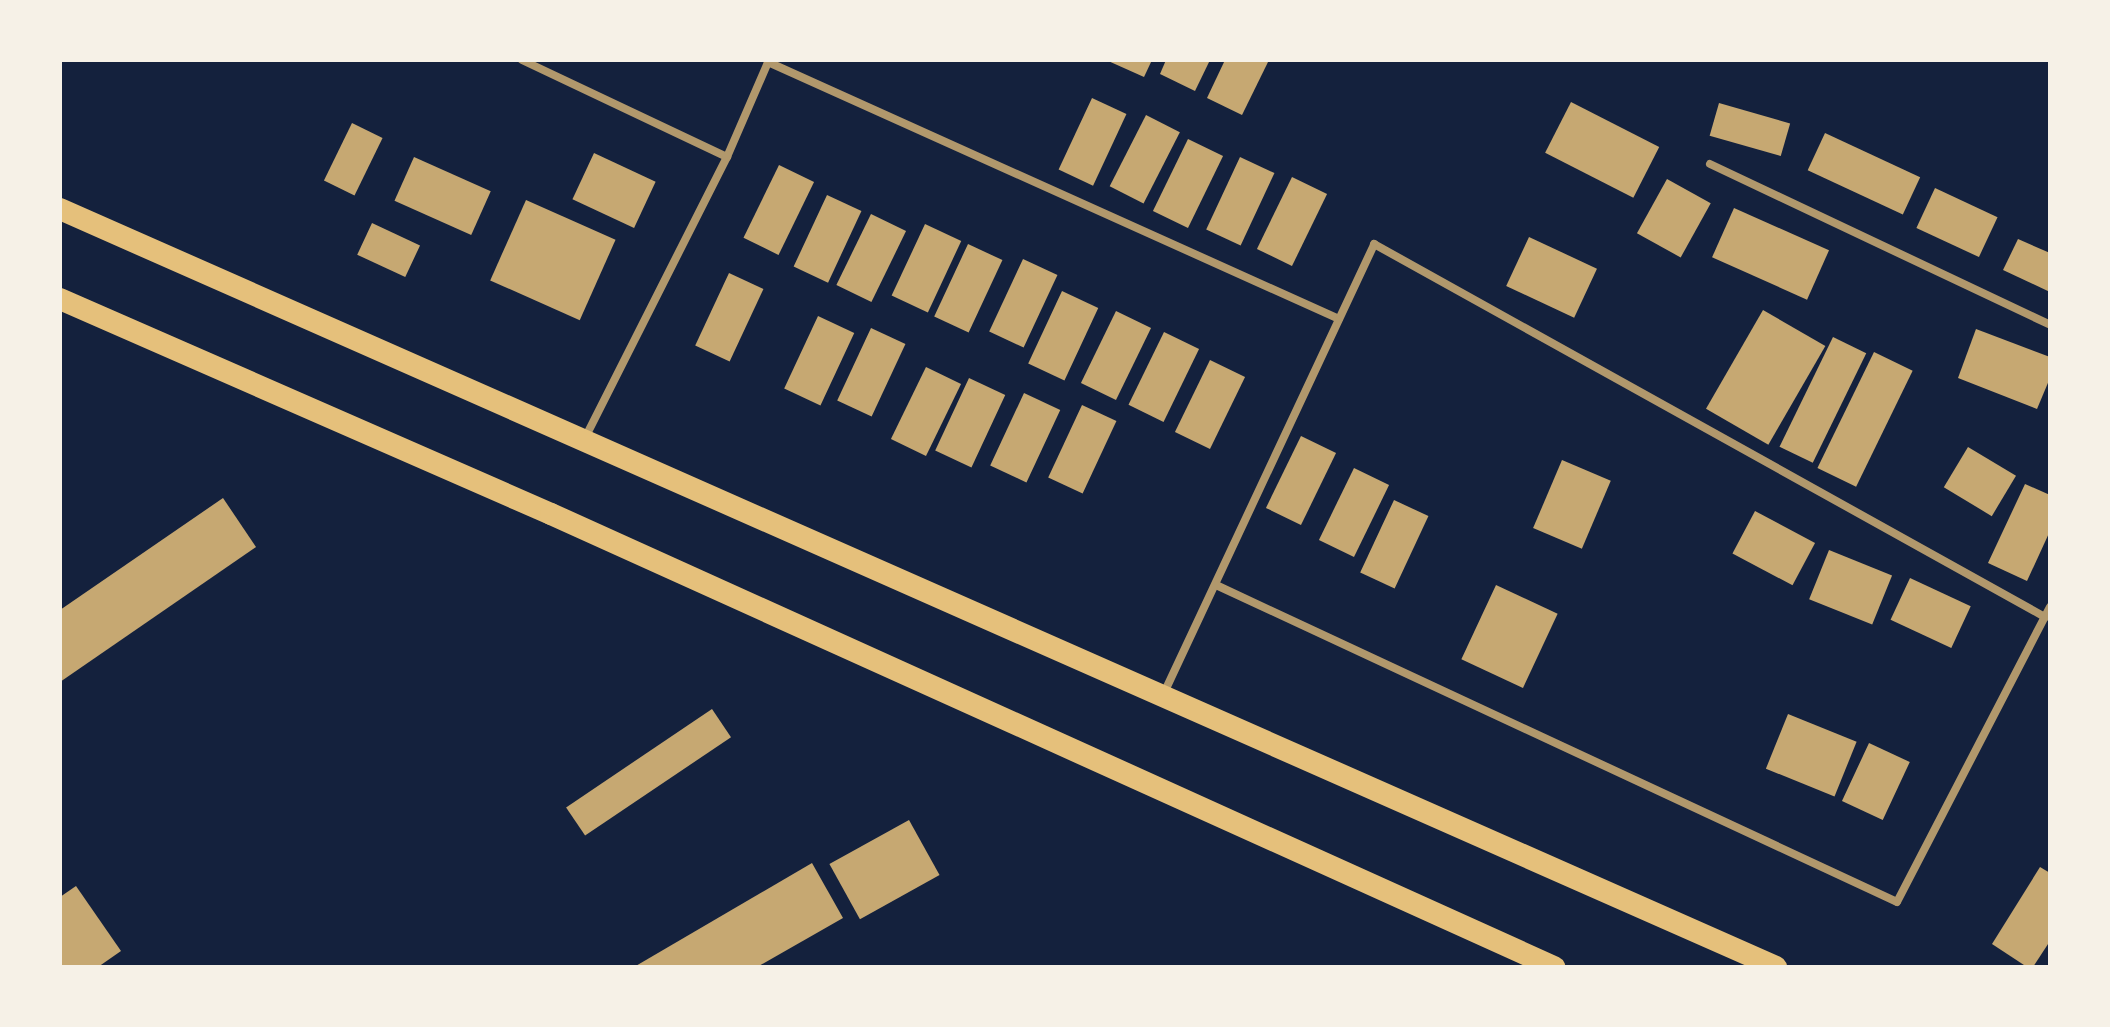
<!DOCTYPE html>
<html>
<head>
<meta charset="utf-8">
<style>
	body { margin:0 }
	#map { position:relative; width:2110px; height:1027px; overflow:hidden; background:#14213d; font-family:Karla,sans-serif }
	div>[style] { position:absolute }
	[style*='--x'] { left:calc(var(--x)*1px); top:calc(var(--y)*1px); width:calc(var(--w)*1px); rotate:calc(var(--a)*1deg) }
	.building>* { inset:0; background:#c6a872; transform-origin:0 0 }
	.minor>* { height:8px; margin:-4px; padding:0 4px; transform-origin:4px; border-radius:4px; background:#b1986c }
	.trunk>* { height:22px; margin:-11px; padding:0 11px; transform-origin:11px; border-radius:11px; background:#e5c07b }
	span { translate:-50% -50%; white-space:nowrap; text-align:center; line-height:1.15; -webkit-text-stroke:8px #f6f1e7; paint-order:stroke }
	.frame { position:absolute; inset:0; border:62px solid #f6f1e7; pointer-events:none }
</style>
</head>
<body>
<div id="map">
	<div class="building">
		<i style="clip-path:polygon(1106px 60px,1152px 60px,1144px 77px)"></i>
		<i style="clip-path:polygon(1166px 60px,1210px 60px,1195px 91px,1160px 74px)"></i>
		<i style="clip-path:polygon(1225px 60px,1269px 60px,1242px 115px,1207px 98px)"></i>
		<i style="left:1092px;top:98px;width:38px;height:79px;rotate:25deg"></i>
		<i style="left:1571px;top:102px;width:99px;height:57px;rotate:27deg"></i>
		<i style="left:1719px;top:103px;width:74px;height:34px;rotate:16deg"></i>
		<i style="left:1146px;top:115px;width:38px;height:80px;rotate:27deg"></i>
		<i style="left:352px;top:123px;width:34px;height:64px;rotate:26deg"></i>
		<i style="left:1825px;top:133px;width:105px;height:41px;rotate:25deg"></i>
		<i style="left:1188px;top:139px;width:39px;height:80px;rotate:26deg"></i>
		<i style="left:594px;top:153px;width:68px;height:51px;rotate:25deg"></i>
		<i style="left:414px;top:157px;width:84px;height:48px;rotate:24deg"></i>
		<i style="left:1240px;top:157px;width:38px;height:80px;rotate:25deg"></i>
		<i style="left:779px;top:165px;width:39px;height:81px;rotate:26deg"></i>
		<i style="left:1292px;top:177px;width:39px;height:80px;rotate:26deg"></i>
		<i style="left:1667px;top:179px;width:50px;height:62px;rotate:29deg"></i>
		<i style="left:1935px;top:188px;width:69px;height:44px;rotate:25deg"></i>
		<i style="left:827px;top:195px;width:38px;height:79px;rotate:25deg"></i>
		<i style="left:526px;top:200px;width:98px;height:88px;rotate:24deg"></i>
		<i style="left:1734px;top:208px;width:104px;height:54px;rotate:24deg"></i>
		<i style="left:871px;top:214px;width:39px;height:79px;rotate:26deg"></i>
		<i style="left:372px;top:223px;width:53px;height:35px;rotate:25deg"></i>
		<i style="left:925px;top:224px;width:40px;height:79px;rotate:25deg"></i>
		<i style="left:1529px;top:237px;width:75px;height:54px;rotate:25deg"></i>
		<i style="clip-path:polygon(2018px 239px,2050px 253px,2050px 292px,2003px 270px)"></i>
		<i style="left:968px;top:244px;width:38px;height:80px;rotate:25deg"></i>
		<i style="left:1023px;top:259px;width:38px;height:80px;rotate:25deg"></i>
		<i style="left:729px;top:273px;width:38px;height:80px;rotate:25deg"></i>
		<i style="left:1062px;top:291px;width:40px;height:80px;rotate:25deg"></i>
		<i style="left:1763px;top:310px;width:72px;height:114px;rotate:30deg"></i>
		<i style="left:1116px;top:311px;width:39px;height:80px;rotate:26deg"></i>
		<i style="left:818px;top:316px;width:40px;height:80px;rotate:25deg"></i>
		<i style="left:871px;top:328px;width:38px;height:80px;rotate:25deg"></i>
		<i style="clip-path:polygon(1976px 329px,2050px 357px,2050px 378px,2037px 409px,1958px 378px)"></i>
		<i style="left:1164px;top:332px;width:39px;height:81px;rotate:26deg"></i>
		<i style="left:1833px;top:337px;width:37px;height:122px;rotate:26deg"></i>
		<i style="left:1874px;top:352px;width:43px;height:129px;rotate:26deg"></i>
		<i style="left:1210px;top:360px;width:39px;height:80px;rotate:26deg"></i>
		<i style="left:926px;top:367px;width:39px;height:80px;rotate:26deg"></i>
		<i style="left:969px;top:378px;width:40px;height:80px;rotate:25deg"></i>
		<i style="left:1024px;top:393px;width:40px;height:80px;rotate:25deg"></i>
		<i style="left:1082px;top:405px;width:38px;height:80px;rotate:25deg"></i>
		<i style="left:1301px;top:436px;width:39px;height:80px;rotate:26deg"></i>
		<i style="left:1968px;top:447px;width:56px;height:47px;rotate:31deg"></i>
		<i style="left:1562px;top:460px;width:53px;height:74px;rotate:23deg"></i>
		<i style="left:1354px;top:468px;width:39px;height:80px;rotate:26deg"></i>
		<i style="clip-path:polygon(2025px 484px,2050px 495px,2050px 531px,2027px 581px,1988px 563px)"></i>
		<i style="clip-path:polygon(223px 498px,256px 547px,60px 682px,60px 610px)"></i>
		<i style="left:1394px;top:500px;width:38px;height:80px;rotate:25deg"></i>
		<i style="left:1755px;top:511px;width:68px;height:48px;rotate:28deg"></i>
		<i style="left:1829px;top:550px;width:68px;height:53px;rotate:22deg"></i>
		<i style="left:1910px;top:578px;width:67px;height:46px;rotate:25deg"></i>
		<i style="left:1496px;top:585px;width:68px;height:82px;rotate:25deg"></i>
		<i style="left:712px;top:709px;width:34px;height:176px;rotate:56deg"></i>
		<i style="left:1788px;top:714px;width:74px;height:59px;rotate:22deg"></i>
		<i style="left:1869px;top:743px;width:45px;height:64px;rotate:25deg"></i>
		<i style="left:909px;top:820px;width:63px;height:91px;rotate:61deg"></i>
		<i style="clip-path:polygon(812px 863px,843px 918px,757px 967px,634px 967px)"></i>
		<i style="clip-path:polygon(2040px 867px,2050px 873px,2050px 941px,2033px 967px,2027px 967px,1992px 944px)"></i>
		<i style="clip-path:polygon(76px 886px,121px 951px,98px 967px,60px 967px,60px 897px)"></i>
	</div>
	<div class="minor">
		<i style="--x:522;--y:60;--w:227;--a:25.3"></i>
		<i style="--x:768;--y:62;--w:626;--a:24.23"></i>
		<i style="--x:1710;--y:164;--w:376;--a:25.3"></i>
		<i style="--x:585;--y:438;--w:315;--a:-63.2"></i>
		<i style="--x:727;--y:157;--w:106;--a:-66.6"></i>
		<i style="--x:1216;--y:585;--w:751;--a:24.96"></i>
		<i style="--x:1897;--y:902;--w:332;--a:-62.6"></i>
		<i style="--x:1164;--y:693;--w:496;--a:-64.9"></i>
		<i style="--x:1374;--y:244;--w:768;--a:29.07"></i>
	</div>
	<div class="trunk">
		<i style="--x:60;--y:209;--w:1876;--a:23.83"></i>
		<i style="--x:60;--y:299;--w:536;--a:23.65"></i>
		<i style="--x:551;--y:514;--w:1101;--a:24.31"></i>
	</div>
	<div class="frame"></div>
</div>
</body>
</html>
